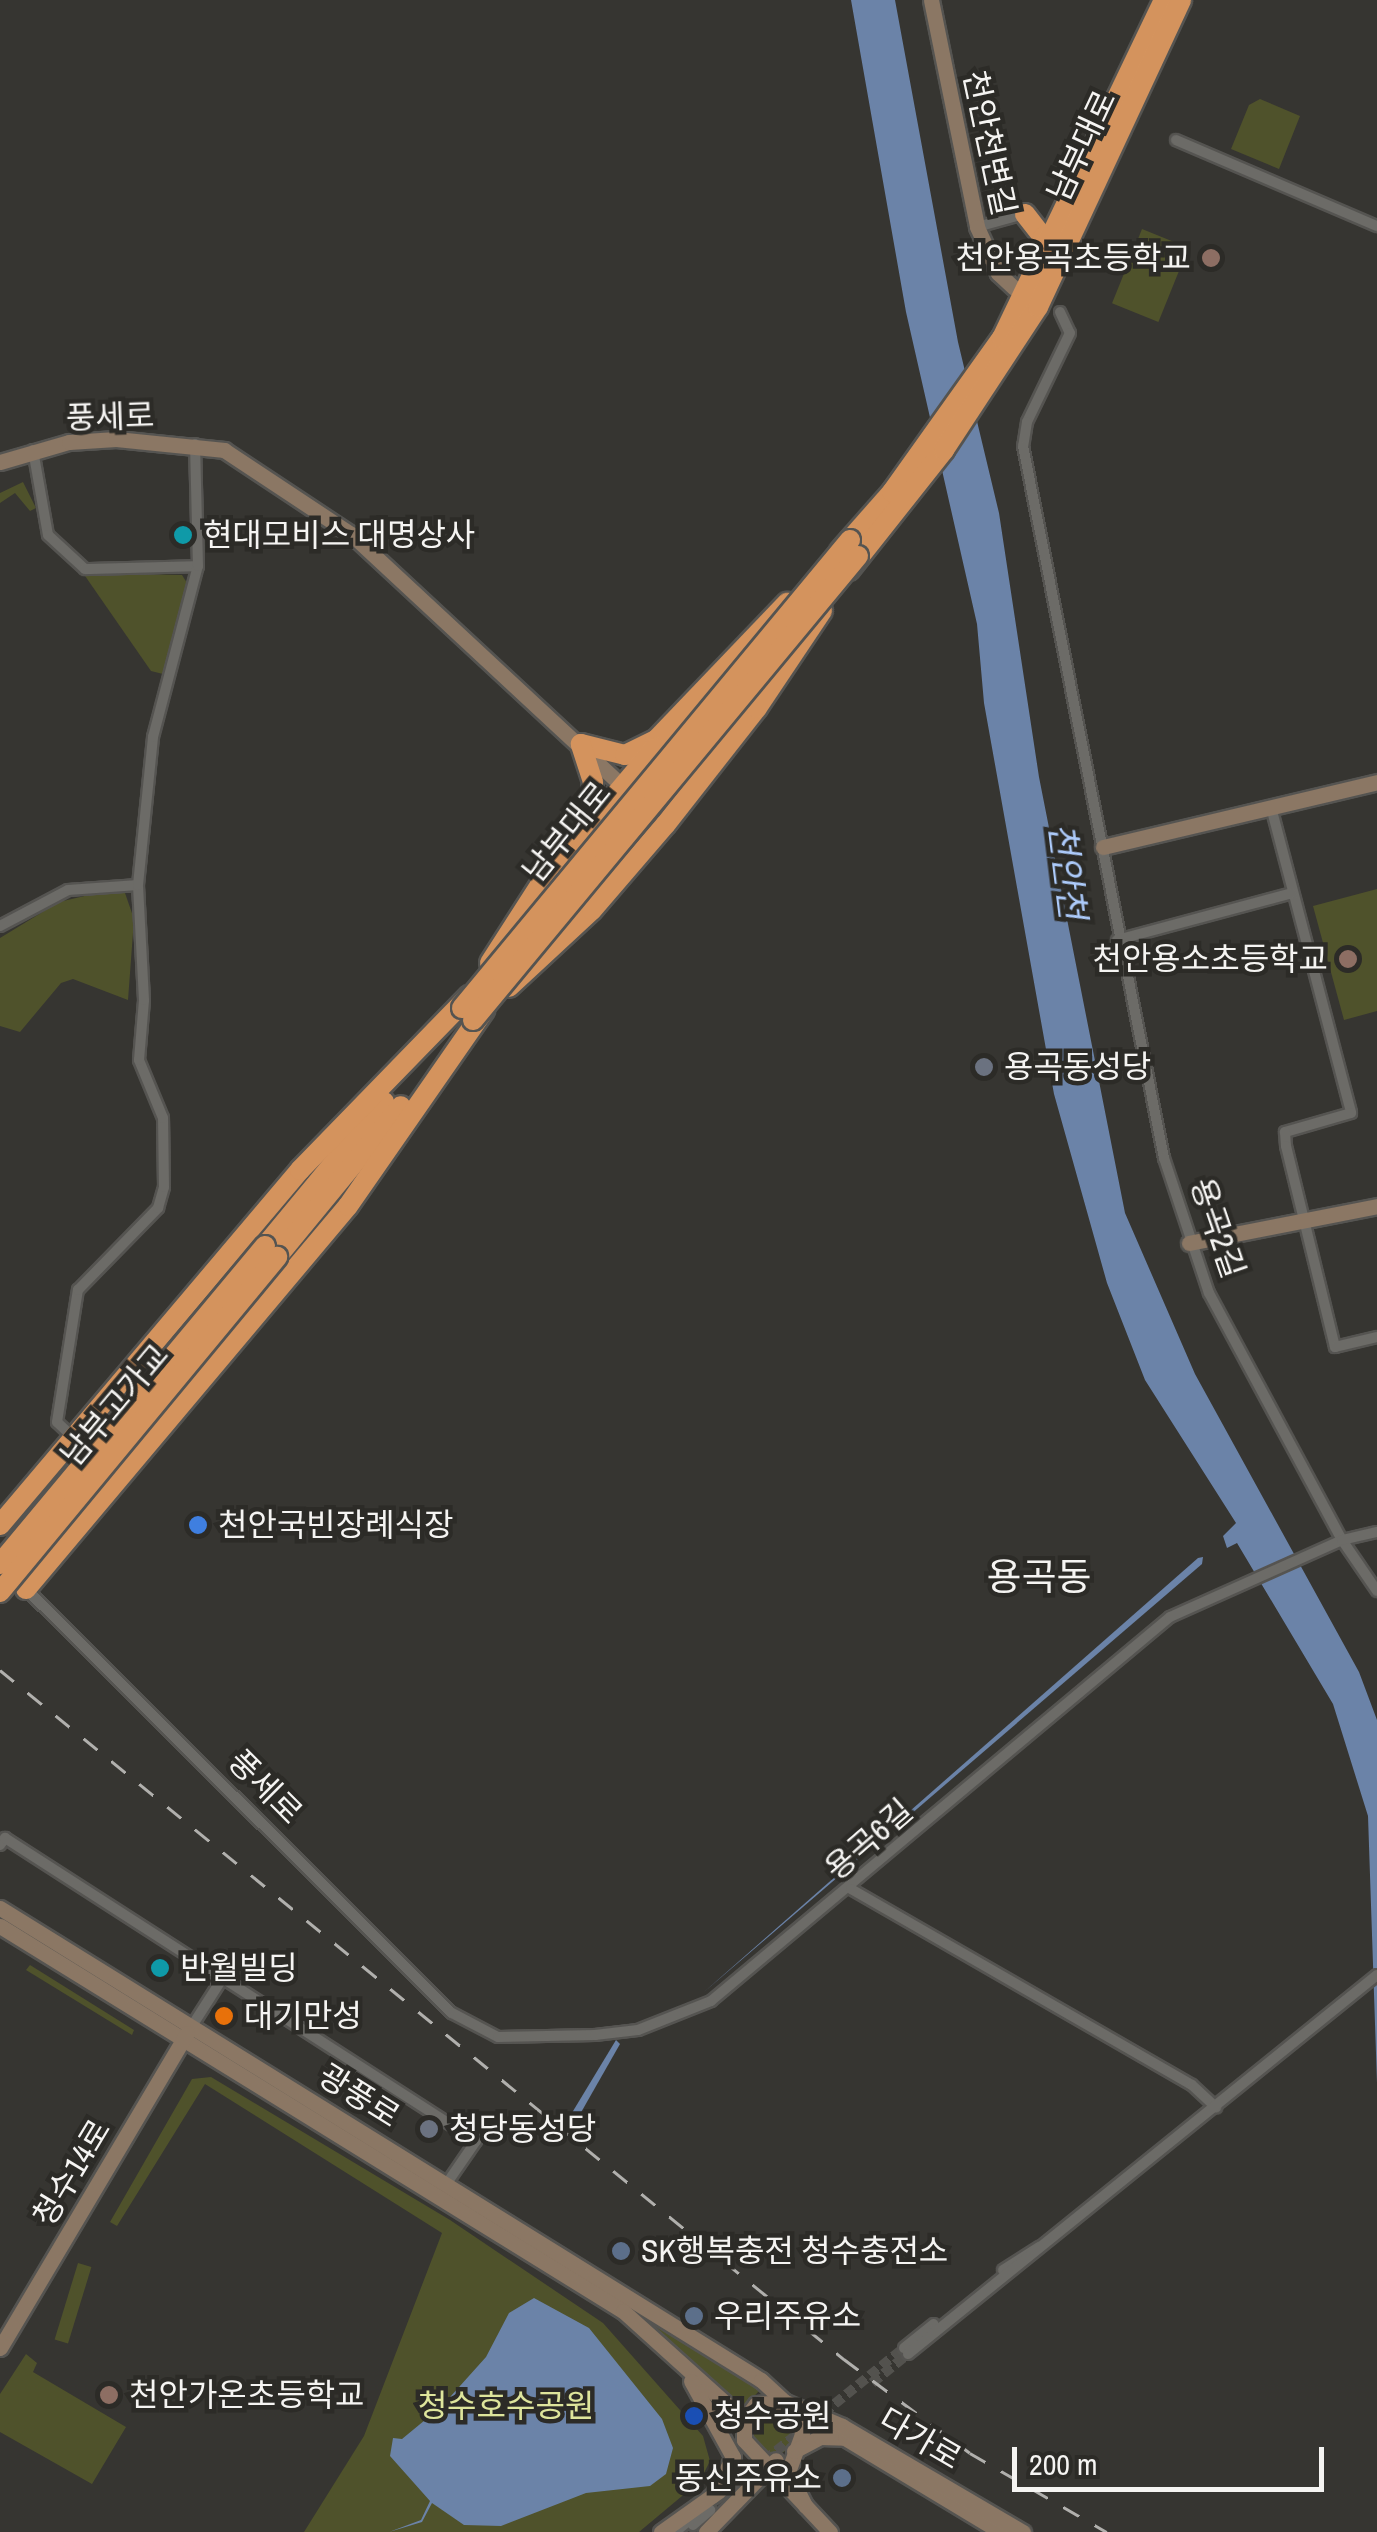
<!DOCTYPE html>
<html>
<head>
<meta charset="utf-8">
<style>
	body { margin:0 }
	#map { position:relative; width:1377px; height:2532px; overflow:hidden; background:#363531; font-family:"Archivo Narrow","Noto Sans KR",sans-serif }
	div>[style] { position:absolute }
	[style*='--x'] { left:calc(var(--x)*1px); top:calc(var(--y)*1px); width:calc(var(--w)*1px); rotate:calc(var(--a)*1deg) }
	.green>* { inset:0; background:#4f522b; transform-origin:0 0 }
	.round { border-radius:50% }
	.water>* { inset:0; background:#6b83a8 }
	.street-tunnel>* { height:10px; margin-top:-5px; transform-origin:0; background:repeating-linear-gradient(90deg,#53524e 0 10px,transparent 0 15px) }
	.roads { filter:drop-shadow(2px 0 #555451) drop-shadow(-2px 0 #555451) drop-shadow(0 2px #555451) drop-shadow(0 -2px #555451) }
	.street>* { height:10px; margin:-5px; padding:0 5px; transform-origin:5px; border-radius:5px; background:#6c6b67 }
	.secondary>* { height:15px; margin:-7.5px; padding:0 7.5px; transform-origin:7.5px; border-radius:7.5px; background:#8b7764 }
	.highway>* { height:20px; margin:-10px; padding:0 10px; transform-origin:10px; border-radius:10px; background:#d4935d }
	.rail>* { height:2.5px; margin-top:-1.25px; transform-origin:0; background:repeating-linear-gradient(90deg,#b1b0ad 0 18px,transparent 0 36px) }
	.bridges { filter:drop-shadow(2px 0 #555451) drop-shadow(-2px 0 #555451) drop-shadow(0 2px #555451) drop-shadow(0 -2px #555451) }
	.highway-bridge>* { height:20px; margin:-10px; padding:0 10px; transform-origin:10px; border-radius:10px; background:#d4935d }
	.dots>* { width:28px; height:28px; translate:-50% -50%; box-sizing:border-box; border:5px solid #2c2b27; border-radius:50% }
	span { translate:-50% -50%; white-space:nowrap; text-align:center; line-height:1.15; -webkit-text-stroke:9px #2c2b27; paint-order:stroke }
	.street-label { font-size:32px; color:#f5f4f2 }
	.poi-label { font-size:32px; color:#f5f4f2 }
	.right { translate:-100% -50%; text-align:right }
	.left { translate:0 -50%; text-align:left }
	.park-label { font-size:32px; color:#dee59c }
	.water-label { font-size:35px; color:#adcbfb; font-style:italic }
	.quarter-label { font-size:38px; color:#f5f4f2 }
	.scale { position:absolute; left:1012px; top:2447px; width:312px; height:45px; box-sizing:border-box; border:5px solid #f5f4f2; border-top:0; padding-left:12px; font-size:30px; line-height:35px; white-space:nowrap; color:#f5f4f2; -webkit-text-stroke:8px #2c2b27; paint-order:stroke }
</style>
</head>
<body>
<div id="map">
	<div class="green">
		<i style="clip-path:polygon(1260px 99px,1300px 116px,1279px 169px,1231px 149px,1249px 105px)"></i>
		<i style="left:1142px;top:229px;width:50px;height:80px;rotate:22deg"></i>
		<i style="clip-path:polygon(23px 482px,36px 508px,30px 511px,15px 493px,0 503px,0 493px)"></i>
		<i style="clip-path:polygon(83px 573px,182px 575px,187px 583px,163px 674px,151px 671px)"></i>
		<i style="clip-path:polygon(1377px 889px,1377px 1011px,1344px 1020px,1313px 906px)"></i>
		<i style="clip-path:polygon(110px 890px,125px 893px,134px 919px,128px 1000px,73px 979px,61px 983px,20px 1032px,0 1026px,0 938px,59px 902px)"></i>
		<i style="clip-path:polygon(30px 1965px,134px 2030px,132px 2035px,26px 1970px)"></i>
		<i style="clip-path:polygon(211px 2077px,450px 2220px,603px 2323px,703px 2436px,710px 2461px,700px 2481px,639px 2532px,304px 2532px,364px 2436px,442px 2233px,205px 2084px,117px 2226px,110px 2222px,192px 2079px)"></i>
		<i style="left:78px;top:2263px;width:14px;height:80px;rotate:17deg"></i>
		<i style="clip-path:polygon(631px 2307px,760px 2390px,740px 2411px)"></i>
		<i style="clip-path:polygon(26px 2354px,37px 2363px,33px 2372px,126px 2427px,92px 2484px,0 2432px,0 2394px)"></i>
		<i class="round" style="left:748px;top:2407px;width:48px;height:48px"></i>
	</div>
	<div class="water">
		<i style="clip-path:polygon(851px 0,895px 0,958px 342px,999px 513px,1039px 777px,1125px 1213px,1195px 1374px,1359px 1672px,1377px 1720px,1377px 2083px,1368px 1816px,1333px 1704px,1237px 1543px,1227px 1548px,1223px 1536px,1236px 1523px,1145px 1380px,1107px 1283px,1054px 1094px,984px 703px,977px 624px,906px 312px)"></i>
		<i style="clip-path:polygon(1203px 1557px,1202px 1564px,704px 1992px,1198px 1558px)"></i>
		<i style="clip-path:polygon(616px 2040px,620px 2044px,571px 2130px,564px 2126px)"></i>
		<i style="clip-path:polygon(534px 2298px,589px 2328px,662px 2419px,673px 2448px,666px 2474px,650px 2486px,586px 2493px,501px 2526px,464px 2525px,432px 2503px,422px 2522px,389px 2532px,421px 2520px,430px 2501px,390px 2456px,393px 2438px,402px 2439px,442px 2406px,486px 2357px,509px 2313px)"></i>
	</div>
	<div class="street-tunnel">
		<i style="--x:872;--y:2383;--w:46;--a:-38.9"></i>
		<i style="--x:718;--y:2498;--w:239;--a:-38.9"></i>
	</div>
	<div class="roads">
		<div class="street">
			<i style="--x:1176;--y:140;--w:219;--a:23.2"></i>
			<i style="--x:977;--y:227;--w:49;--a:-15.5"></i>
			<i style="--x:1060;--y:312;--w:23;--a:65"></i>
			<i style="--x:1070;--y:333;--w:99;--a:115.8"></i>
			<i style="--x:1027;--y:422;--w:24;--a:99"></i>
			<i style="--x:1023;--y:446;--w:726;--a:78.8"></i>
			<i style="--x:1164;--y:1158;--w:142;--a:71.6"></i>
			<i style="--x:1209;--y:1293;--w:281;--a:61.7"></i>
			<i style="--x:1342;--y:1540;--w:62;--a:55.5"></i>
			<i style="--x:33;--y:450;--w:86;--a:80"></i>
			<i style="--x:48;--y:535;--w:50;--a:42.6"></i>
			<i style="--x:85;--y:569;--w:113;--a:-1.5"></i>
			<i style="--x:1271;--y:807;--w:316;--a:75.3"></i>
			<i style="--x:1351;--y:1113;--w:69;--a:163.9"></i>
			<i style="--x:1285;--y:1132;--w:14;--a:86"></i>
			<i style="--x:1286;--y:1146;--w:207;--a:76.3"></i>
			<i style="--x:1335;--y:1347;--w:43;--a:-13.4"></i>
			<i style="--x:0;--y:926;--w:77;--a:-27.9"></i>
			<i style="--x:68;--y:890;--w:70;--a:-4.1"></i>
			<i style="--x:1117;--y:940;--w:181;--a:-15"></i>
			<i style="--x:92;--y:1455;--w:48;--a:-136.7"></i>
			<i style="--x:57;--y:1422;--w:134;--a:-81"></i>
			<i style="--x:78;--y:1290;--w:115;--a:-45.7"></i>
			<i style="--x:158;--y:1208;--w:22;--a:-74"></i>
			<i style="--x:164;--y:1187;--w:69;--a:-90.8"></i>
			<i style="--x:163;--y:1118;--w:63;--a:-112.5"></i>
			<i style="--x:139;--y:1060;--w:60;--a:-85.2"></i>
			<i style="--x:144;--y:1000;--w:115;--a:-93"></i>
			<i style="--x:138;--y:885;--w:149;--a:-84.2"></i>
			<i style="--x:153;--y:737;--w:177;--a:-75.3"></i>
			<i style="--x:198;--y:566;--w:122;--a:-91.4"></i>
			<i style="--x:26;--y:1589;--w:601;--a:44.87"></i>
			<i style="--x:452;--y:2013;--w:52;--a:27.6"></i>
			<i style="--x:498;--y:2037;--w:97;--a:-1.2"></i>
			<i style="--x:595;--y:2035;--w:43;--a:-6.6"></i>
			<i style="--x:638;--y:2030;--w:79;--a:-21.7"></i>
			<i style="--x:711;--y:2001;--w:598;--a:-39.92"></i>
			<i style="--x:1170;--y:1617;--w:188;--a:-24.1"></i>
			<i style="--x:1342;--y:1540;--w:36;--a:-13"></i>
			<i style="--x:0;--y:1845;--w:9;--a:-54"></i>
			<i style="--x:5;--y:1838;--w:560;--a:32.75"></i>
			<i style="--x:476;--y:2141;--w:51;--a:124.6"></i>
			<i style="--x:851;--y:1889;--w:393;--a:29.9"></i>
			<i style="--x:1192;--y:2085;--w:33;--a:43"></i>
			<i style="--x:192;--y:2026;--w:59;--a:-57.4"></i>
			<i style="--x:1003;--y:2270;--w:43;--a:-32.6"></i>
			<i style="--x:904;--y:2348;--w:38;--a:-39"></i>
			<i style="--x:908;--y:2354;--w:603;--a:-38.94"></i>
			<i style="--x:693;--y:2525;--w:23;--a:-41"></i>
			<i style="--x:675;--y:2532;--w:26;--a:-39"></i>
		</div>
		<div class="secondary">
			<i style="--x:931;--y:0;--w:232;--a:78.5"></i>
			<i style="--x:977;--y:227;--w:51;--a:65.5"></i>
			<i style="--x:998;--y:273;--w:22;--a:43"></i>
			<i style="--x:0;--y:462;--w:72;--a:-16.2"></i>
			<i style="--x:69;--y:442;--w:47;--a:-3.7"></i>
			<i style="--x:116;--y:439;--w:109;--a:5.8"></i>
			<i style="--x:224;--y:450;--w:152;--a:33.5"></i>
			<i style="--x:351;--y:534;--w:381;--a:42.9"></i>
			<i style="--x:1103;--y:847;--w:282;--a:-13.3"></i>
			<i style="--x:1189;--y:1243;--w:192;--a:-11.1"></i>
			<i style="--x:0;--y:1908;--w:895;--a:31.81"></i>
			<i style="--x:761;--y:2380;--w:52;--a:42.6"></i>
			<i style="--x:799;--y:2415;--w:19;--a:81"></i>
			<i style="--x:802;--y:2434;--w:40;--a:110.2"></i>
			<i style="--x:788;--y:2472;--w:38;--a:63"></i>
			<i style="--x:0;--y:1926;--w:732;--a:31.72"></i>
			<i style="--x:623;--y:2311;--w:163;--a:42"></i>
			<i style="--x:0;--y:2348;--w:366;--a:-59.3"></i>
			<i style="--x:691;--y:2381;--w:87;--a:61.1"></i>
			<i style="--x:733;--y:2457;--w:43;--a:117.8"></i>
			<i style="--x:794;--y:2451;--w:30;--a:-28"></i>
			<i style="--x:820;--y:2437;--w:25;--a:2"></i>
			<i style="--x:845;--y:2438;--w:182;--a:31.1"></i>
			<i style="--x:661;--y:2532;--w:71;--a:-35.3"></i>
			<i style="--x:706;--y:2532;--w:100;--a:-45.8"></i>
			<i style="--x:830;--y:2532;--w:126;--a:-133.1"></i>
			<i style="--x:744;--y:2440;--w:20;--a:-90"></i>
			<i style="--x:744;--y:2420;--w:20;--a:-53"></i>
			<i style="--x:756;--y:2404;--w:29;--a:-4"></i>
			<i style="--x:785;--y:2402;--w:62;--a:22.8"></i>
			<i style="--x:842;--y:2426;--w:210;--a:30.4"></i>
		</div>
		<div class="highway">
			<i style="--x:1025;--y:214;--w:29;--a:52"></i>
			<i style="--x:1043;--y:237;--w:18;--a:90"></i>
			<i style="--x:840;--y:551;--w:79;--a:-48.6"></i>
			<i style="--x:892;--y:492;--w:189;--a:-54.5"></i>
			<i style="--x:1002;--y:338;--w:375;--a:-64.4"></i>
			<i style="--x:849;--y:570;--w:153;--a:-51.6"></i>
			<i style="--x:944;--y:450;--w:171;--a:-56.7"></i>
			<i style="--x:1038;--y:307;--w:339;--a:-65"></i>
			<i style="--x:581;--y:744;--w:45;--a:14"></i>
			<i style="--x:625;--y:755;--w:34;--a:-26"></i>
			<i style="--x:656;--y:740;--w:190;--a:-46.3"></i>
			<i style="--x:590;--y:825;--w:101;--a:-49.8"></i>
			<i style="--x:490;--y:963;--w:96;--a:-57.3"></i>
			<i style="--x:542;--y:882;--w:72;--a:-50.6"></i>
			<i style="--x:588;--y:826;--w:44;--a:-83.5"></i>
			<i style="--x:593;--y:782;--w:40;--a:-108"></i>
			<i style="--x:509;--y:987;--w:113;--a:-42.9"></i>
			<i style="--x:592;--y:910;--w:113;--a:-49.3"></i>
			<i style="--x:666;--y:824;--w:147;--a:-51.9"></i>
			<i style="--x:757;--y:708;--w:117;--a:-56.2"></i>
			<i style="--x:265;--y:1246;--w:187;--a:-50.4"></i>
			<i style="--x:277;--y:1257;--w:195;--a:-50.6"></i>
			<i style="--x:0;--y:1525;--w:465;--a:-49.8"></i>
			<i style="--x:300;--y:1170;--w:243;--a:-45.8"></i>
			<i style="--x:26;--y:1589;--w:500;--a:-49.95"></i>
			<i style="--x:348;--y:1206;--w:239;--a:-55.2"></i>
		</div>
	</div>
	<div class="rail">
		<i style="--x:0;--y:1670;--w:1090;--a:39.23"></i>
		<i style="--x:844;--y:2359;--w:157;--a:36.7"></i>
		<i style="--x:970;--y:2453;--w:158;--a:30"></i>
	</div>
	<div class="bridges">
		<div class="highway-bridge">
			<i style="--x:462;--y:1008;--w:608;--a:-50.34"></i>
			<i style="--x:473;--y:1020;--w:603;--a:-50.32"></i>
			<i style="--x:0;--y:1564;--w:414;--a:-50.2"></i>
			<i style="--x:0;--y:1592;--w:435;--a:-50.4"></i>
		</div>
	</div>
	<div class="dots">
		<i style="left:1211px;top:258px;background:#8d6e63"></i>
		<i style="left:183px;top:535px;background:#0f9aa8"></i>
		<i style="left:1348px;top:959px;background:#8d6e63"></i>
		<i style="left:984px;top:1067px;background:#6b7280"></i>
		<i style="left:198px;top:1525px;background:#3f7fe0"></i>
		<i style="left:160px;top:1968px;background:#0f9aa8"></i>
		<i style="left:224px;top:2016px;background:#e8710a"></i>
		<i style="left:429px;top:2129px;background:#6b7280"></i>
		<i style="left:621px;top:2251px;background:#5c6f8a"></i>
		<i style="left:694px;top:2316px;background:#5c6f8a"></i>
		<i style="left:109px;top:2395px;background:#8d6e63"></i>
		<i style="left:694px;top:2416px;background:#1a4fb4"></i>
		<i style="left:842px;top:2478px;background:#5c6f8a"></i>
	</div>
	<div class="street-label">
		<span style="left:989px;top:143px;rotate:78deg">천안천변길</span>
		<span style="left:1082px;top:146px;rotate:-65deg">남부대로</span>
		<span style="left:110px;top:417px;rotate:-2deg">풍세로</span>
		<span style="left:567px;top:832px;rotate:-51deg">남부대로</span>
		<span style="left:1217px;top:1228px;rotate:71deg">용곡2길</span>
		<span style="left:115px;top:1405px;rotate:-50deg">남부고가교</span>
		<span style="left:265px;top:1787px;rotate:45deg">풍세로</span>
		<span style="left:869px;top:1840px;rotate:-41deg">용곡6길</span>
		<span style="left:359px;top:2096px;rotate:32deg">광풍로</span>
		<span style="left:72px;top:2173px;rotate:-59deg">청수14로</span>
		<span style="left:920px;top:2439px;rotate:30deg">다가로</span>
	</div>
	<div class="poi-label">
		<span class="right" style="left:1191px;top:258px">천안용곡초등학교</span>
		<span class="left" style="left:203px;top:535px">현대모비스 대명상사</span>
		<span class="right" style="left:1328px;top:959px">천안용소초등학교</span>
		<span class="left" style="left:1004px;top:1067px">용곡동성당</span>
		<span class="left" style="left:218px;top:1525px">천안국빈장례식장</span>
		<span class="left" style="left:180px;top:1968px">반월빌딩</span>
		<span class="left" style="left:244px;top:2016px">대기만성</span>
		<span class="left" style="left:449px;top:2129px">청당동성당</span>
		<span class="left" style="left:641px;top:2251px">SK행복충전 청수충전소</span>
		<span class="left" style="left:714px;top:2316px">우리주유소</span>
		<span class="left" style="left:129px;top:2395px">천안가온초등학교</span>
		<span class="left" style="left:714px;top:2416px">청수공원</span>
		<span class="right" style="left:822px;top:2478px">동신주유소</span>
	</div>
	<div class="park-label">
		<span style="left:506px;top:2406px">청수호수공원</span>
	</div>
	<div class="water-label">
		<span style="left:1067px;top:871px;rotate:83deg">천안천</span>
	</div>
	<div class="quarter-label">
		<span style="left:1039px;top:1577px">용곡동</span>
	</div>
	<div class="scale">200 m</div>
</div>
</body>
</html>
